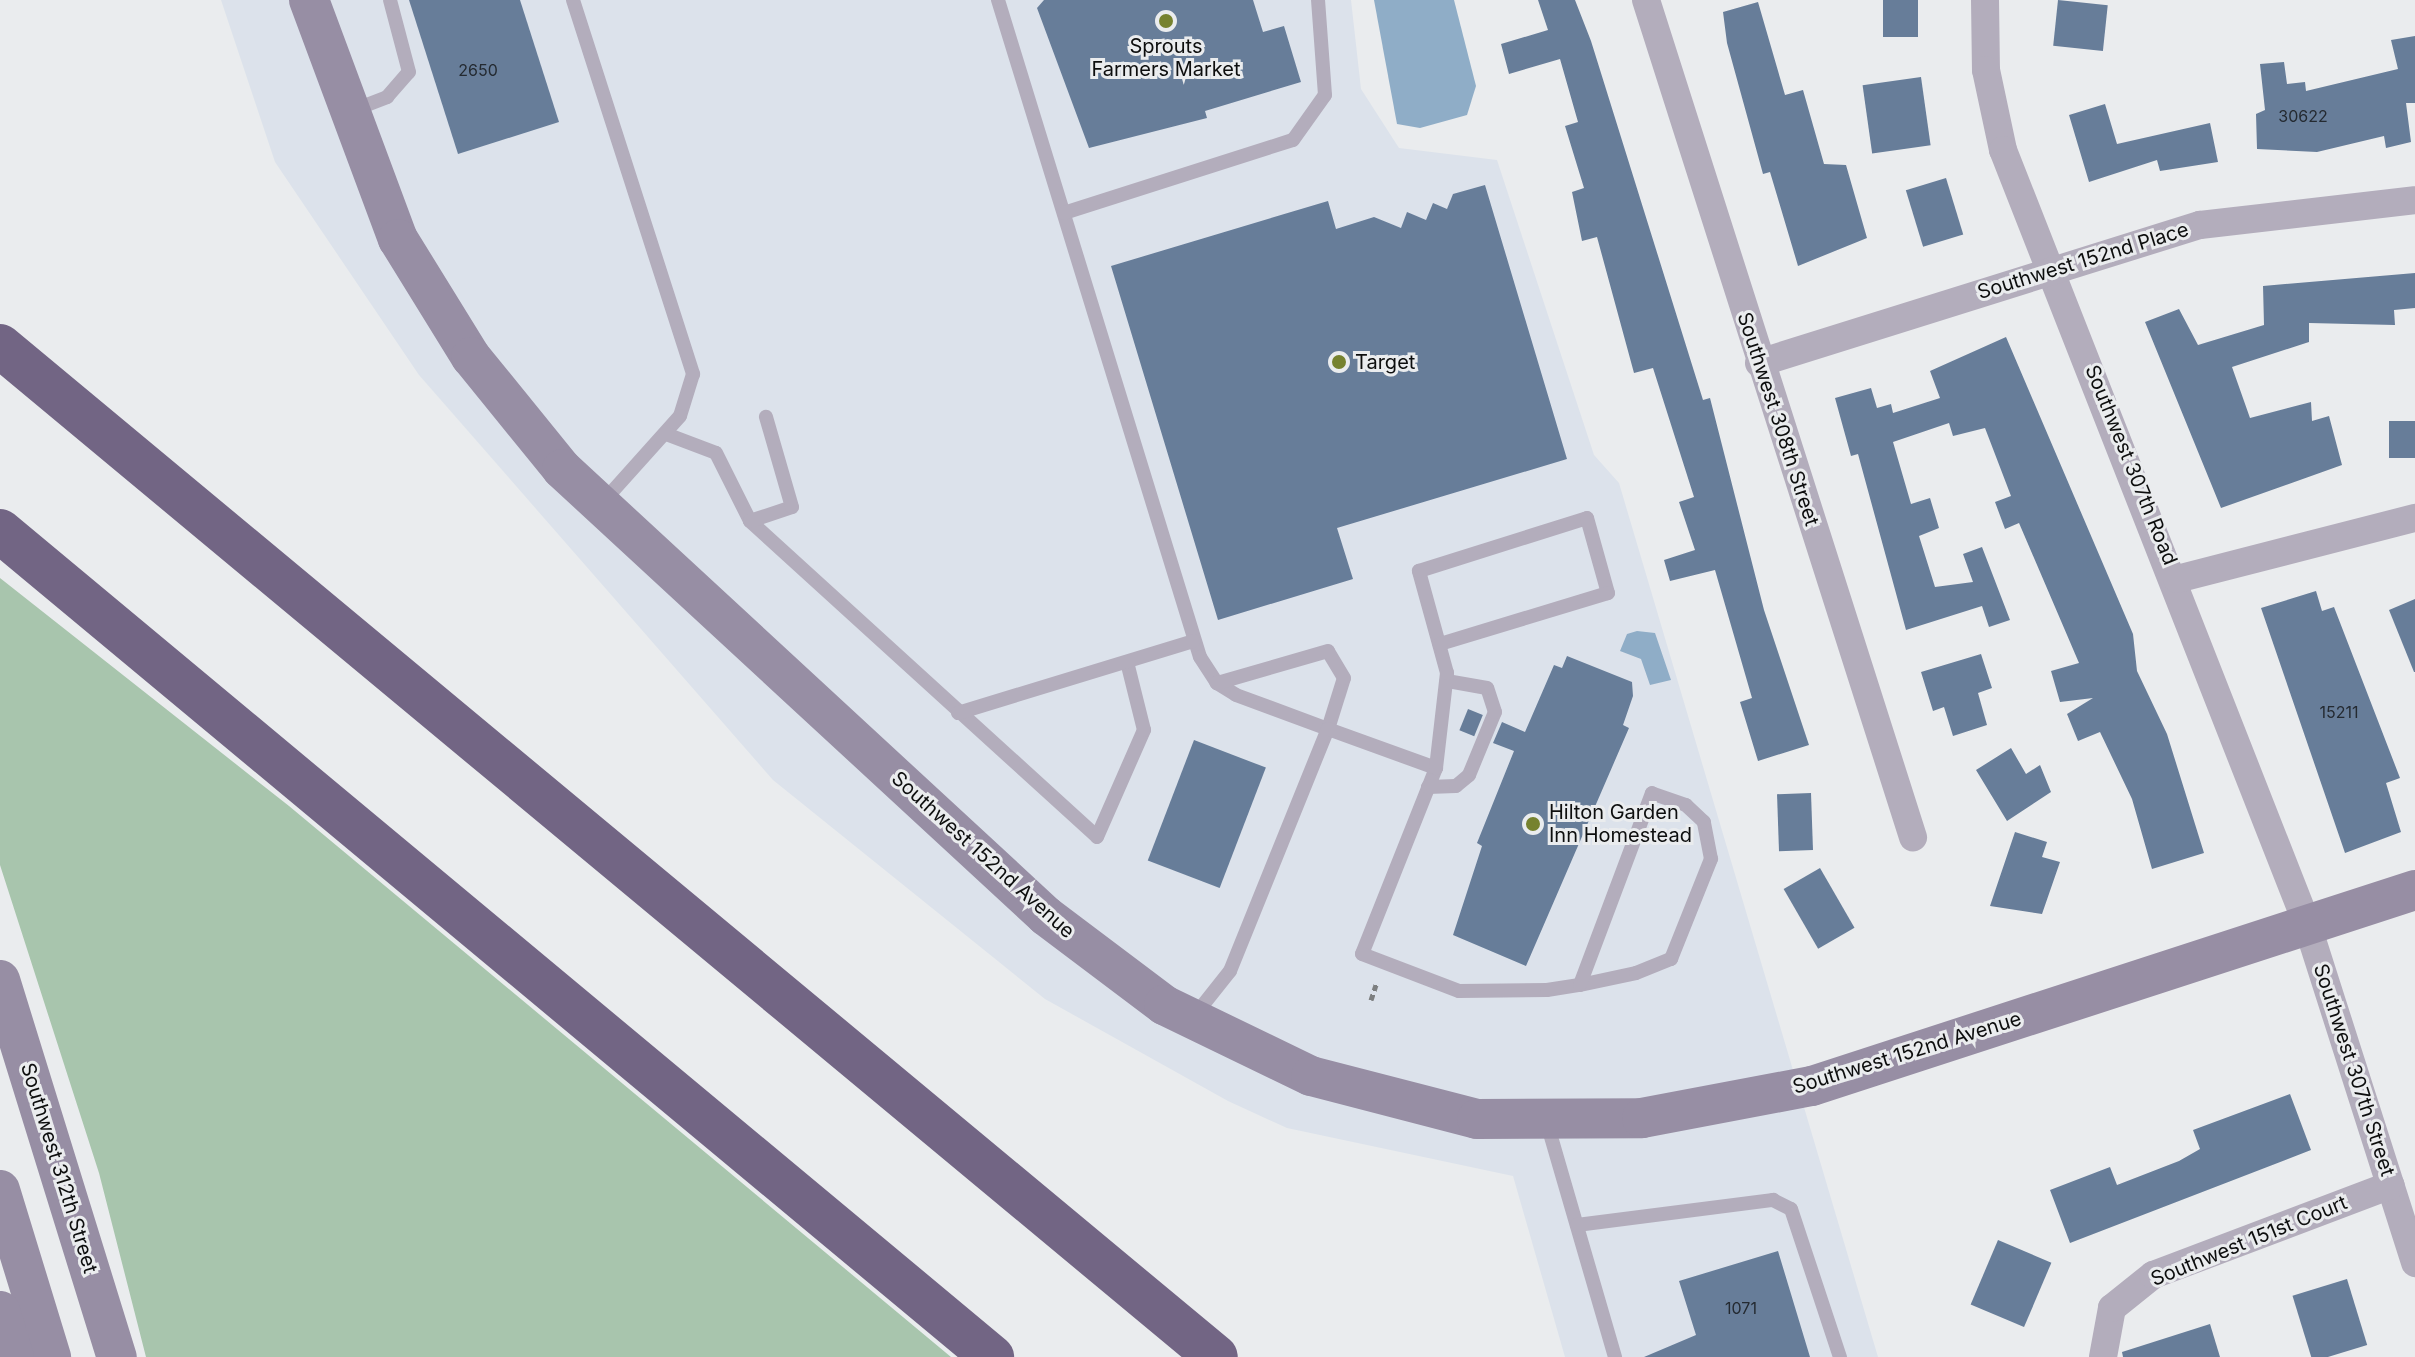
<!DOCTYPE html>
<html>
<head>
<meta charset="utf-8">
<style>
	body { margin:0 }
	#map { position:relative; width:2415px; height:1357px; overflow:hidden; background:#eaecee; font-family:Inter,sans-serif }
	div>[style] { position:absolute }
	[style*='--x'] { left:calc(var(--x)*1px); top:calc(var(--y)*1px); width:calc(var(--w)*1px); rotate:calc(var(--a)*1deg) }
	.built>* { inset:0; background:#dce2eb }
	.green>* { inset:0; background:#a8c5ad }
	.water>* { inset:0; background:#8fadc7 }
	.building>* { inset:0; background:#677d99; transform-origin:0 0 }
	.path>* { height:5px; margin-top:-2.5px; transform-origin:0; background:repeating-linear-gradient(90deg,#7d7f80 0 6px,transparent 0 10px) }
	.lane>* { height:14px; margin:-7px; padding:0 7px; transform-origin:7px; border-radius:7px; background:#b3adbc }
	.street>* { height:28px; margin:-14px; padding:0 14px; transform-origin:14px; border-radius:14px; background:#b3adbc }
	.secondary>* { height:40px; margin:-20px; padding:0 20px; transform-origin:20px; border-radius:20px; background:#978ea4 }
	.highway>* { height:44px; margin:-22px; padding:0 22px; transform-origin:22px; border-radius:22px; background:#726584 }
	.dots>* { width:22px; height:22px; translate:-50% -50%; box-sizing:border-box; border:4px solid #eaecee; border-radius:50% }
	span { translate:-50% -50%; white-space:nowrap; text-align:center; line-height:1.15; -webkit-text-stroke:6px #eaecee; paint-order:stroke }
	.number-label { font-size:16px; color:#242a31 }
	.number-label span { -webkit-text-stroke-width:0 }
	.poi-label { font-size:20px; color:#0d0e0e }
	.left { translate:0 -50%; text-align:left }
	.street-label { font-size:20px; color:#0d0e0e }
</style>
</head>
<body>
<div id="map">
	<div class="built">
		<i style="clip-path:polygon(221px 0,1351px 0,1361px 89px,1399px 148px,1497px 160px,1594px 455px,1619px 483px,1878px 1357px,1565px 1357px,1513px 1176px,1287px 1128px,1228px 1101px,1045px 999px,773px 780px,419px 375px,275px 162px)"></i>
	</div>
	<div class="green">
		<i style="clip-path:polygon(0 578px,289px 806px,951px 1357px,146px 1357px,99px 1173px,0 865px)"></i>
	</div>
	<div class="water">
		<i style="clip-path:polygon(1374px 0,1454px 0,1476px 86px,1467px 115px,1420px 128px,1397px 124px)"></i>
		<i style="clip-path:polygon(1637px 631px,1655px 633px,1671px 680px,1650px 685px,1641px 659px,1620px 651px,1627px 634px)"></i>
	</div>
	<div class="building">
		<i style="clip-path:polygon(409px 0,520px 0,559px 122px,458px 154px)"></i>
		<i style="clip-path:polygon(1044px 0,1253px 0,1263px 32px,1284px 26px,1301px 82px,1205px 111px,1207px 118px,1089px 148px,1037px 8px)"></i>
		<i style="clip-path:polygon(1538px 0,1575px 0,1591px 41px,1703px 400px,1710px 398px,1764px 610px,1809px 745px,1758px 761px,1740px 702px,1752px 698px,1715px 570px,1670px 581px,1664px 560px,1695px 550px,1679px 502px,1694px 497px,1653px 368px,1634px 373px,1597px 237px,1582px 241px,1572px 192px,1584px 188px,1565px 126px,1578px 122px,1560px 59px,1509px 74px,1501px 44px,1548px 30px)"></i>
		<i style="left:1883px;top:0;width:35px;height:37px"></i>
		<i style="left:2058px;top:0;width:50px;height:46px;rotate:6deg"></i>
		<i style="clip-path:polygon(1758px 2px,1785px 95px,1803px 90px,1824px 164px,1846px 165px,1867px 238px,1798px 266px,1770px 172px,1763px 174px,1727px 43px,1723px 12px)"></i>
		<i style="clip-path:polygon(2415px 36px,2415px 103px,2406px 103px,2411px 142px,2386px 148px,2384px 136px,2317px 152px,2257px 149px,2256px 114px,2265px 110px,2260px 64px,2284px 62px,2287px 84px,2305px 82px,2306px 91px,2398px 69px,2391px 40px)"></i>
		<i style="left:1921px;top:77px;width:69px;height:59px;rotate:82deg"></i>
		<i style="clip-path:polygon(2105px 104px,2117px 144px,2210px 123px,2218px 162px,2160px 171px,2157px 160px,2089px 182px,2069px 115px)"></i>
		<i style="left:1946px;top:178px;width:59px;height:42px;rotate:73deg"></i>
		<i style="clip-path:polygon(1485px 185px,1567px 459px,1337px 528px,1353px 579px,1218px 620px,1111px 266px,1328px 201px,1336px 229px,1374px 217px,1401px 228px,1407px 212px,1426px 220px,1433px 203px,1447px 209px,1453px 194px)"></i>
		<i style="clip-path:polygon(2415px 273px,2415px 308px,2394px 310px,2395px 325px,2309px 323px,2309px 342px,2232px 367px,2250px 418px,2311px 402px,2312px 421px,2329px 416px,2342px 465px,2221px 508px,2145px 322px,2179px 309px,2198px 345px,2264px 325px,2263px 286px)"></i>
		<i style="clip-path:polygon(2006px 337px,2133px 634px,2137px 671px,2167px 734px,2204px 853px,2152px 869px,2132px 799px,2100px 732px,2078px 741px,2067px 714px,2093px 698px,2060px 702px,2051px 671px,2079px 663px,2019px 523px,2005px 529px,1995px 502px,2011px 496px,1985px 428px,1953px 436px,1949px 423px,1893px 442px,1911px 504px,1930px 498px,1939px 528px,1919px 536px,1935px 587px,1973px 582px,1963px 554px,1982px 547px,2010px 620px,1989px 627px,1982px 606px,1906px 630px,1858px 454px,1851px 456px,1835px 398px,1871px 388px,1877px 408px,1891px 404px,1893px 413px,1940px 398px,1930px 371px)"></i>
		<i style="left:2415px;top:421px;width:37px;height:26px;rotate:90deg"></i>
		<i style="clip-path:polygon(2316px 591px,2322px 611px,2334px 607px,2400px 778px,2386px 783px,2401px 832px,2345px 853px,2261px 608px)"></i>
		<i style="clip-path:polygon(2415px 599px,2415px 672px,2414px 672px,2389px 610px)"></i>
		<i style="clip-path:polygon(1981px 654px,1992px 688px,1978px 693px,1987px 725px,1953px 736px,1944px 707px,1933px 711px,1921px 672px)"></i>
		<i style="clip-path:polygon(1567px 656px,1632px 682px,1633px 696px,1623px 725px,1629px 728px,1526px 966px,1453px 935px,1482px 846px,1477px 843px,1514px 751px,1493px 743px,1502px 722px,1525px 732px,1554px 665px,1562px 668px)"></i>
		<i style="left:1468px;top:709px;width:16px;height:23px;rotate:22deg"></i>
		<i style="left:1194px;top:740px;width:77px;height:129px;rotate:21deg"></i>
		<i style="clip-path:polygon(2011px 748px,2026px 774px,2040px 765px,2051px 792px,2007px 821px,1976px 770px)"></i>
		<i style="left:1811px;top:793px;width:57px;height:34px;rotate:88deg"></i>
		<i style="clip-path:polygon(2015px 832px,2047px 842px,2042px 857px,2060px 862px,2042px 914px,1990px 906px)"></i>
		<i style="left:1820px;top:868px;width:69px;height:42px;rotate:60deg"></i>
		<i style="clip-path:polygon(2290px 1094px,2311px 1150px,2070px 1243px,2050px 1190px,2110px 1167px,2117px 1185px,2179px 1161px,2200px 1149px,2193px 1130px)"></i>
		<i style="left:1998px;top:1240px;width:58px;height:70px;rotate:23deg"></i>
		<i style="clip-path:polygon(1778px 1251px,1810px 1357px,1644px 1357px,1696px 1335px,1679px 1281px)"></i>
		<i style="left:2347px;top:1279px;width:69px;height:57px;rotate:73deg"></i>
		<i style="clip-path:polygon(2210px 1324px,2220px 1357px,2123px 1357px,2122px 1352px)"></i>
	</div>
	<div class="path">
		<i style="--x:1371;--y:1000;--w:19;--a:-72"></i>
	</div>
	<div class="lane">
		<i style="--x:573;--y:0;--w:393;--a:72.2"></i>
		<i style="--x:693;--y:374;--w:44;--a:107.2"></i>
		<i style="--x:680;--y:416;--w:118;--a:131.9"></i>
		<i style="--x:998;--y:0;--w:687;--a:72.91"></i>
		<i style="--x:1200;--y:657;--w:31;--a:57"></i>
		<i style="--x:1217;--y:683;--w:22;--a:32"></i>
		<i style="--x:1236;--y:695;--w:98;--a:20.3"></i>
		<i style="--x:1328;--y:729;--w:53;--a:-72.6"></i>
		<i style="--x:1344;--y:678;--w:31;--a:-121"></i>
		<i style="--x:1328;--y:651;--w:116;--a:163.9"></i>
		<i style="--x:351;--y:111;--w:39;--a:-21"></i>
		<i style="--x:387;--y:97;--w:33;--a:-49"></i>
		<i style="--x:409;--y:72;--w:74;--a:-104.8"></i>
		<i style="--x:1064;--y:213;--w:240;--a:-17.7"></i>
		<i style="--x:1293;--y:140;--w:55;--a:-54.6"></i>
		<i style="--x:1325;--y:95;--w:95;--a:-94.2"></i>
		<i style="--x:666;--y:434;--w:53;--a:20.8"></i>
		<i style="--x:716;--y:453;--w:76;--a:63.4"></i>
		<i style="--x:750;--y:521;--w:469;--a:42.3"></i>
		<i style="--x:1097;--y:837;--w:117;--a:-66.3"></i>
		<i style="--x:1144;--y:730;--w:70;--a:-104"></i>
		<i style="--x:750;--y:521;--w:44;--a:-18.4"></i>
		<i style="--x:792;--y:507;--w:94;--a:-106.1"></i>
		<i style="--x:958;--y:713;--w:246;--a:-17"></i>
		<i style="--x:1436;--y:768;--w:200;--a:111.7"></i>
		<i style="--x:1362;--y:954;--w:104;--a:20.9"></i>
		<i style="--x:1459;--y:991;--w:88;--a:-0.7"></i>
		<i style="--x:1547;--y:990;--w:33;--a:-9"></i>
		<i style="--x:1580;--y:985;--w:57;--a:-12.1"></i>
		<i style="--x:1636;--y:973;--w:38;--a:-22"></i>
		<i style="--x:1671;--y:959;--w:108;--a:-68.2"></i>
		<i style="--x:1711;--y:859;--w:38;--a:-101"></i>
		<i style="--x:1704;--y:822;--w:25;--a:-137"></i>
		<i style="--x:1686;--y:805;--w:36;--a:-161"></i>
		<i style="--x:1652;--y:793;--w:205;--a:110.6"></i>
		<i style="--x:1428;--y:787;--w:28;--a:-2"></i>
		<i style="--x:1456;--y:786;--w:17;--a:-40"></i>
		<i style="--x:1469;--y:775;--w:68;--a:-67.6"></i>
		<i style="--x:1495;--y:712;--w:25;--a:-108"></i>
		<i style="--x:1487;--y:688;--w:41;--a:-170.1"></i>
		<i style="--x:1195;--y:1015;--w:56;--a:-51.5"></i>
		<i style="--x:1230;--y:971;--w:261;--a:-68"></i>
		<i style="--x:1328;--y:729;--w:115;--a:19.9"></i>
		<i style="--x:1436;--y:768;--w:96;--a:-83.4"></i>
		<i style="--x:1447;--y:673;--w:106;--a:-105.4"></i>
		<i style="--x:1419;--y:571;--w:176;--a:-17.5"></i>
		<i style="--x:1587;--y:518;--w:78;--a:74.4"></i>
		<i style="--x:1608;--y:593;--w:176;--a:163.1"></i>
		<i style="--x:1547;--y:1123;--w:244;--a:73.8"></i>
		<i style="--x:1577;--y:1225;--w:198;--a:-7.3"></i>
		<i style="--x:1773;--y:1200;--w:20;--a:27"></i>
		<i style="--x:1791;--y:1209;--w:156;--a:71.7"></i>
	</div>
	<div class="street">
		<i style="--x:1646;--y:0;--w:879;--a:72.31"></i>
		<i style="--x:1985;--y:0;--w:70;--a:89.2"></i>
		<i style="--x:1986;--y:70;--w:82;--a:78"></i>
		<i style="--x:2003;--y:150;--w:832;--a:68.56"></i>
		<i style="--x:2307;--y:924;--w:356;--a:72.3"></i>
		<i style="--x:1759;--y:363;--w:462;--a:-17.4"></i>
		<i style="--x:2200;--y:225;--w:216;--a:-6.6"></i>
		<i style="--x:2177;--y:579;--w:246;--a:-14.4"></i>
		<i style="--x:2103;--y:1357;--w:50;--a:-79.6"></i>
		<i style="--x:2112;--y:1308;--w:53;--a:-38.8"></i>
		<i style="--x:2153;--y:1275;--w:254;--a:-20.7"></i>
	</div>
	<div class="secondary">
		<i style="--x:309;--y:0;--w:255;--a:69.6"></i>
		<i style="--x:398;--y:239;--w:139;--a:58.3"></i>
		<i style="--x:471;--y:357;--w:144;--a:50.9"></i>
		<i style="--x:562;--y:469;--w:659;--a:42.72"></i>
		<i style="--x:1046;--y:916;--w:148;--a:37"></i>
		<i style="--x:1164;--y:1005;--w:163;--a:25.8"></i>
		<i style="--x:1311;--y:1076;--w:171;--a:14.5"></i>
		<i style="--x:1477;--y:1119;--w:165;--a:-0.3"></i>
		<i style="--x:1642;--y:1118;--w:173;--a:-10.7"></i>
		<i style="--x:1812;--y:1086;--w:634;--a:-18.01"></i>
		<i style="--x:0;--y:980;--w:395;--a:72.8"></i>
		<i style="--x:0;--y:1190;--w:175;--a:73"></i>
		<i style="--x:0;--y:1311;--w:48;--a:73.1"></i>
	</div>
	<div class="highway">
		<i style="--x:0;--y:346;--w:1581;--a:39.74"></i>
		<i style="--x:0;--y:531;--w:1291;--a:39.78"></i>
	</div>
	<div class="dots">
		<i style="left:1166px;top:21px;background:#76822f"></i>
		<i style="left:1339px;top:362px;background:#76822f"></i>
		<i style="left:1533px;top:824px;background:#76822f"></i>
	</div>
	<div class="number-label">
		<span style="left:478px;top:70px">2650</span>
		<span style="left:2303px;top:116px">30622</span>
		<span style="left:2339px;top:712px">15211</span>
		<span style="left:1741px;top:1308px">1071</span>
	</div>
	<div class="poi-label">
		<span style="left:1166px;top:58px">Sprouts<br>Farmers Market</span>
		<span class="left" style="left:1355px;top:362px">Target</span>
		<span class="left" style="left:1549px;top:824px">Hilton Garden<br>Inn Homestead</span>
	</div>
	<div class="street-label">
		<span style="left:2083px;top:261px;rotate:-17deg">Southwest 152nd Place</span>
		<span style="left:1778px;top:419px;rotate:72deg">Southwest 308th Street</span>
		<span style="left:2131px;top:465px;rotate:68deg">Southwest 307th Road</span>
		<span style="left:983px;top:855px;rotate:42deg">Southwest 152nd Avenue</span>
		<span style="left:1907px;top:1053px;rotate:-17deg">Southwest 152nd Avenue</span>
		<span style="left:2354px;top:1070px;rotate:72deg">Southwest 307th Street</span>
		<span style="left:59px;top:1168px;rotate:73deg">Southwest 312th Street</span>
		<span style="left:2249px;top:1241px;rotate:-22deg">Southwest 151st Court</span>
	</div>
</div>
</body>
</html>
